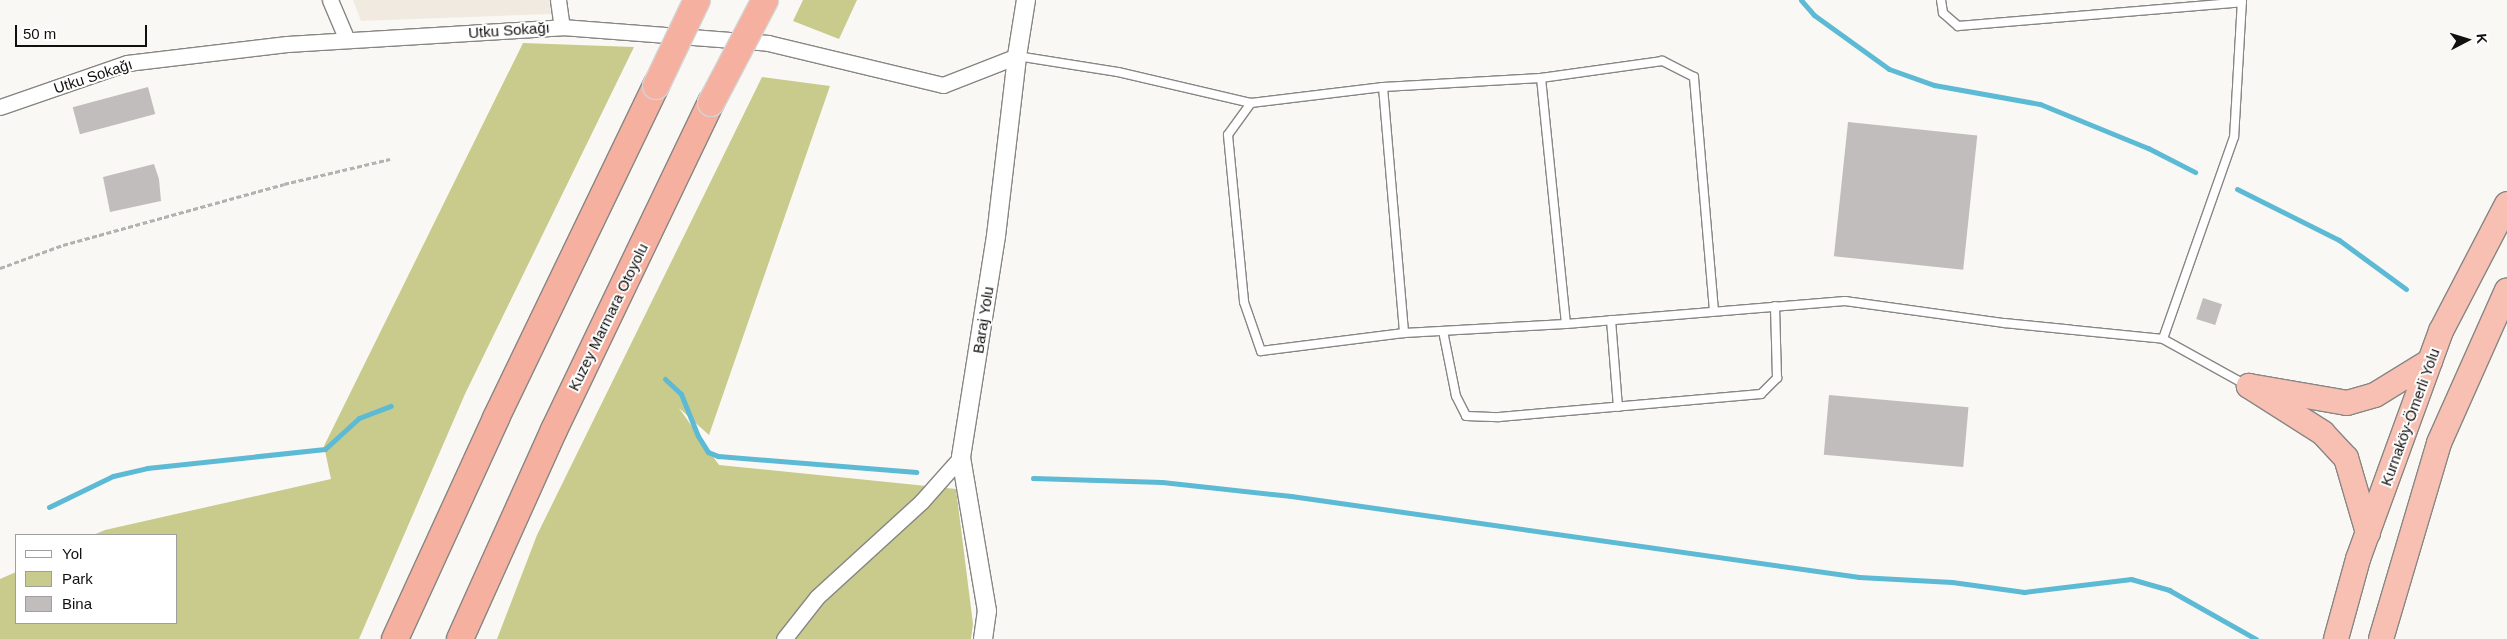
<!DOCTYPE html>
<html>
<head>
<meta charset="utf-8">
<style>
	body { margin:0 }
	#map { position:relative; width:2507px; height:639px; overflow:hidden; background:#faf8f5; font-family:Arial,sans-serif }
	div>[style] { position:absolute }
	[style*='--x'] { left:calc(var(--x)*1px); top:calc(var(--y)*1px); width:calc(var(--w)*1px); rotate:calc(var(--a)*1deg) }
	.built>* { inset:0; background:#f1eae1 }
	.green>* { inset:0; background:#c8cb8c }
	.stream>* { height:5px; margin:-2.5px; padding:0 2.5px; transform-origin:2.5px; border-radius:2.5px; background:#5cbad5 }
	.building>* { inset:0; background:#c1bdbc; transform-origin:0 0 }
	.path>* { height:3px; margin-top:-1.5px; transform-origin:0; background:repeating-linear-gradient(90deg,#b4b2b0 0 5px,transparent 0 7.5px) }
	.roads { filter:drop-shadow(1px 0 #888683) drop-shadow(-1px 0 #888683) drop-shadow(0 1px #888683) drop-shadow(0 -1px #888683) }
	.service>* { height:8px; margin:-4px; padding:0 4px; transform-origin:4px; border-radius:4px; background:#fff }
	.minor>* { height:15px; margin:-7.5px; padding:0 7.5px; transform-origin:7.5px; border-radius:7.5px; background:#fff }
	.tertiary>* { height:18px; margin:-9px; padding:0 9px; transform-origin:9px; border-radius:9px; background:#fff }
	.trunk>* { height:24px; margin:-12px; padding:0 12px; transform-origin:12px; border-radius:12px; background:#f8c0b3 }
	.motorway>* { height:26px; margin:-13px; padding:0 13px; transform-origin:13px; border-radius:13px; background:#f6b0a0 }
	.bridges { filter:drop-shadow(1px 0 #d4d4d4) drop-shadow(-1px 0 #d4d4d4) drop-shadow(0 1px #d4d4d4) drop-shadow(0 -1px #d4d4d4) }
	.motorway-bridge>* { height:26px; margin:-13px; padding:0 13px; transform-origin:13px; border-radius:13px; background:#f6b0a0 }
	span { translate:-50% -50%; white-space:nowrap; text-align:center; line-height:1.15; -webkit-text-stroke:4px #fff; paint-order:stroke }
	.street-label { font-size:15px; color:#11100f }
	.legend { position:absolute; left:15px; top:534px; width:162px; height:90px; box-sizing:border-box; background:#fff; border:1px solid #a09f9f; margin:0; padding:6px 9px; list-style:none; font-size:15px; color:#11100f }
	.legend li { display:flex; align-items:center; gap:10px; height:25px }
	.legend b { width:25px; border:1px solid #a09f9f }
	.north { position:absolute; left:2442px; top:15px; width:50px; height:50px; -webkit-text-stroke:4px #fff; paint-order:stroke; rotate:85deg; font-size:14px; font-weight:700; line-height:20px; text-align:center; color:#11100f }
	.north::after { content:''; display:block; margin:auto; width:18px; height:22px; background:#11100f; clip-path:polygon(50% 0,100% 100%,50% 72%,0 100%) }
	.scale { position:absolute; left:15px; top:25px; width:132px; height:22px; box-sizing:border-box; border:2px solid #11100f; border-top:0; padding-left:6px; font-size:15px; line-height:18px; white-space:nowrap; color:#11100f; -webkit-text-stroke:4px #fff; paint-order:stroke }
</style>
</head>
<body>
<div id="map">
	<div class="built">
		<i style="clip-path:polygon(353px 0,549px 0,551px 14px,361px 21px)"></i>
	</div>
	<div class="green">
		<i style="clip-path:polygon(803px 0,857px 0,839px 39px,793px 21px)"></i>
		<i style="clip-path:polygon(523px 43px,634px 47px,465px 394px,359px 639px,0 639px,0 579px,16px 572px,16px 623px,176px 623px,176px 535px,93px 535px,105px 530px,331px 479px,324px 446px)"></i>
		<i style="clip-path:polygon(762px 77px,830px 86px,709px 435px,679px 408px,719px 465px,956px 489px,973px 624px,971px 639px,497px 639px,537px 535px)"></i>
	</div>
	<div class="stream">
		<i style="--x:1801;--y:0;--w:20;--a:49"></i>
		<i style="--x:1814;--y:15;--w:92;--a:35.8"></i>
		<i style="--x:1889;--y:69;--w:48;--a:19.6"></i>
		<i style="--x:1934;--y:85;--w:108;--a:10.2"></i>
		<i style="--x:2040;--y:104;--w:117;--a:22.2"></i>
		<i style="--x:2148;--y:148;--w:53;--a:27.1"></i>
		<i style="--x:2237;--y:189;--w:114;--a:26.6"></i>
		<i style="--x:2339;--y:240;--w:83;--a:36.2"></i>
		<i style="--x:665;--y:379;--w:22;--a:43"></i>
		<i style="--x:681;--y:394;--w:45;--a:68"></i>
		<i style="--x:698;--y:436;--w:19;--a:58"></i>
		<i style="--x:708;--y:452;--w:11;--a:22"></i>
		<i style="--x:718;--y:456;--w:199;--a:4.6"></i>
		<i style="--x:1033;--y:478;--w:129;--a:1.8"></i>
		<i style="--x:1162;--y:482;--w:130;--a:6.2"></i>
		<i style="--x:1291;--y:496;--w:574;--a:8.12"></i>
		<i style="--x:1859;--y:577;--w:93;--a:3.1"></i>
		<i style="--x:1952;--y:582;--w:73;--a:7.9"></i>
		<i style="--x:2024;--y:592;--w:108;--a:-6.9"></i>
		<i style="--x:2131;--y:579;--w:40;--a:16"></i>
		<i style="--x:2169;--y:590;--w:100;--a:29.4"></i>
		<i style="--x:49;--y:507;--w:71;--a:-25.8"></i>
		<i style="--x:113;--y:476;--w:35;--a:-13"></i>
		<i style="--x:147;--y:468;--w:179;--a:-6.1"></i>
		<i style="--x:325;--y:449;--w:46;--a:-42.4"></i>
		<i style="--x:359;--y:418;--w:34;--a:-21"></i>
	</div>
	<div class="building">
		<i style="left:148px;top:87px;width:28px;height:78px;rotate:75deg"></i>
		<i style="left:1848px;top:122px;width:130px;height:135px;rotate:6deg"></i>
		<i style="clip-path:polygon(154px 164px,159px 179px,161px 201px,110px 212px,103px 177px)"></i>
		<i style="left:2203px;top:298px;width:20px;height:22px;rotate:18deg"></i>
		<i style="left:1829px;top:395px;width:140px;height:60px;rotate:5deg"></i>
	</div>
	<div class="path">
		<i style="--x:0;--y:268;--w:67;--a:-20.1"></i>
		<i style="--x:63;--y:245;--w:229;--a:-15.4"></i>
		<i style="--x:284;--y:184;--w:109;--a:-13.3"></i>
	</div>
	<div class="roads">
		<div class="service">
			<i style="--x:1941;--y:0;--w:13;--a:81"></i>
			<i style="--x:1943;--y:13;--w:20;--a:41"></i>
			<i style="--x:1958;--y:26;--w:285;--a:-4.8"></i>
			<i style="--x:2242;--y:0;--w:137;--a:93.3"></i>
			<i style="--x:2234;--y:137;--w:214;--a:109.4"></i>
			<i style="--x:2163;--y:339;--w:95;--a:29"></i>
			<i style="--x:1017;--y:56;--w:102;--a:9"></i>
			<i style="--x:1118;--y:72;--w:137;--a:13.1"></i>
			<i style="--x:1541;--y:78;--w:158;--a:176.7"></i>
			<i style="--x:1383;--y:87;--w:247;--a:85.1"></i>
			<i style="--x:1404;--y:333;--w:162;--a:-3.2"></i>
			<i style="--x:1383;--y:87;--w:133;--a:173.1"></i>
			<i style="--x:1251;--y:103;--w:39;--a:126"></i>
			<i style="--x:1228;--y:135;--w:168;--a:84.5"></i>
			<i style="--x:1244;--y:302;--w:52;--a:70.9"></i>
			<i style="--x:1261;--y:351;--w:144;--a:-7.2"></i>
			<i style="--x:1714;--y:311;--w:235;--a:-94.9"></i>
			<i style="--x:1694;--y:77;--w:36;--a:-153"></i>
			<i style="--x:1662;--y:61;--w:122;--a:172"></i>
			<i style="--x:1541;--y:78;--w:247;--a:84.2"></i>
			<i style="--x:1566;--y:324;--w:280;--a:-4.7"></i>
			<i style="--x:1845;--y:301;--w:161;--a:7.9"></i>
			<i style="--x:2004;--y:323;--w:160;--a:5.7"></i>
			<i style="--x:1611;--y:320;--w:87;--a:85.4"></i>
			<i style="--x:1443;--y:331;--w:66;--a:78.7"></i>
			<i style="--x:1456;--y:396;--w:22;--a:63"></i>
			<i style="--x:1466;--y:416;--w:33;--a:2"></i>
			<i style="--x:1499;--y:417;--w:263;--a:-5"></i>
			<i style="--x:1761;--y:394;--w:23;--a:-45"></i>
			<i style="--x:1777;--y:378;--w:72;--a:-91.6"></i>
		</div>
		<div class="minor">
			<i style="--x:330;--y:0;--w:43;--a:67"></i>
			<i style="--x:558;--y:0;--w:27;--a:82"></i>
			<i style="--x:0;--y:107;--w:134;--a:-19.1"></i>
			<i style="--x:127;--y:63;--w:161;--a:-6.8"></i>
			<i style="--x:287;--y:44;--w:276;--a:-3.5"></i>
			<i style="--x:562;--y:27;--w:207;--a:4.4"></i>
			<i style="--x:768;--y:43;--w:180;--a:13.5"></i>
			<i style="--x:943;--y:85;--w:79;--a:-21.4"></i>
			<i style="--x:784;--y:639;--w:53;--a:-51.8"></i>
			<i style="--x:817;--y:597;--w:142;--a:-42.4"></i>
			<i style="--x:922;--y:501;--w:59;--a:-48.4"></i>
		</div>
		<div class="tertiary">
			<i style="--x:983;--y:639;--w:28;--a:-82"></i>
			<i style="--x:987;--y:611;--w:156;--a:-99.6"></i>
			<i style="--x:961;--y:457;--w:224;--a:-81"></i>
			<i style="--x:996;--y:236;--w:181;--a:-83.3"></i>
			<i style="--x:1017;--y:56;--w:57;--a:-80.9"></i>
		</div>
		<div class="trunk">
			<i style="--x:2368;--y:533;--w:78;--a:-106.3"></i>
			<i style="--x:2346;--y:458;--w:34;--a:-133"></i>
			<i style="--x:2323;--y:433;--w:88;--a:-147.6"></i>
			<i style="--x:2249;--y:386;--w:99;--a:9.8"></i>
			<i style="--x:2347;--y:403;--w:29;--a:-16"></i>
			<i style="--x:2375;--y:395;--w:65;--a:-31.7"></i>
			<i style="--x:2336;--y:639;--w:83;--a:-74.6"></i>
			<i style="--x:2358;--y:559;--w:243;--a:-70"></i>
			<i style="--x:2441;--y:331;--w:143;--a:-62.5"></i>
			<i style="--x:2381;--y:639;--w:204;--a:-73.5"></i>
			<i style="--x:2439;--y:443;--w:167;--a:-66"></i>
		</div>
		<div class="motorway">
			<i style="--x:395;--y:639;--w:243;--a:-65.4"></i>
			<i style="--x:496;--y:418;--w:369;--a:-64.3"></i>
			<i style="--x:460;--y:639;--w:229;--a:-65.8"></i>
			<i style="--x:554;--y:430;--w:363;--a:-64.4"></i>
		</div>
	</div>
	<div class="bridges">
		<div class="motorway-bridge">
			<i style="--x:656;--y:86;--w:95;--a:-64.5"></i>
			<i style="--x:711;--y:103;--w:116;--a:-62.3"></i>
		</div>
	</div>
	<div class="street-label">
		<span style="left:509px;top:30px;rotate:-4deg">Utku Sokağı</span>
		<span style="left:93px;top:76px;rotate:-18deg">Utku Sokağı</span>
		<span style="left:608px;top:317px;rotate:-64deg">Kuzey Marmara Otoyolu</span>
		<span style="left:983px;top:320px;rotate:-81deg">Baraj Yolu</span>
		<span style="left:2410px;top:417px;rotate:-70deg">Kurnaköy-Ömerli Yolu</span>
	</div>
	<ul class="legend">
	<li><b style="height:6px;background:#fff"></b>Yol</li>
	<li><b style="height:14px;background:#c8cb8c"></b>Park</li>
	<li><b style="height:14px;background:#c1bdbc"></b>Bina</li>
	</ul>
	<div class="north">K</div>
	<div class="scale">50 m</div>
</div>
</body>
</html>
